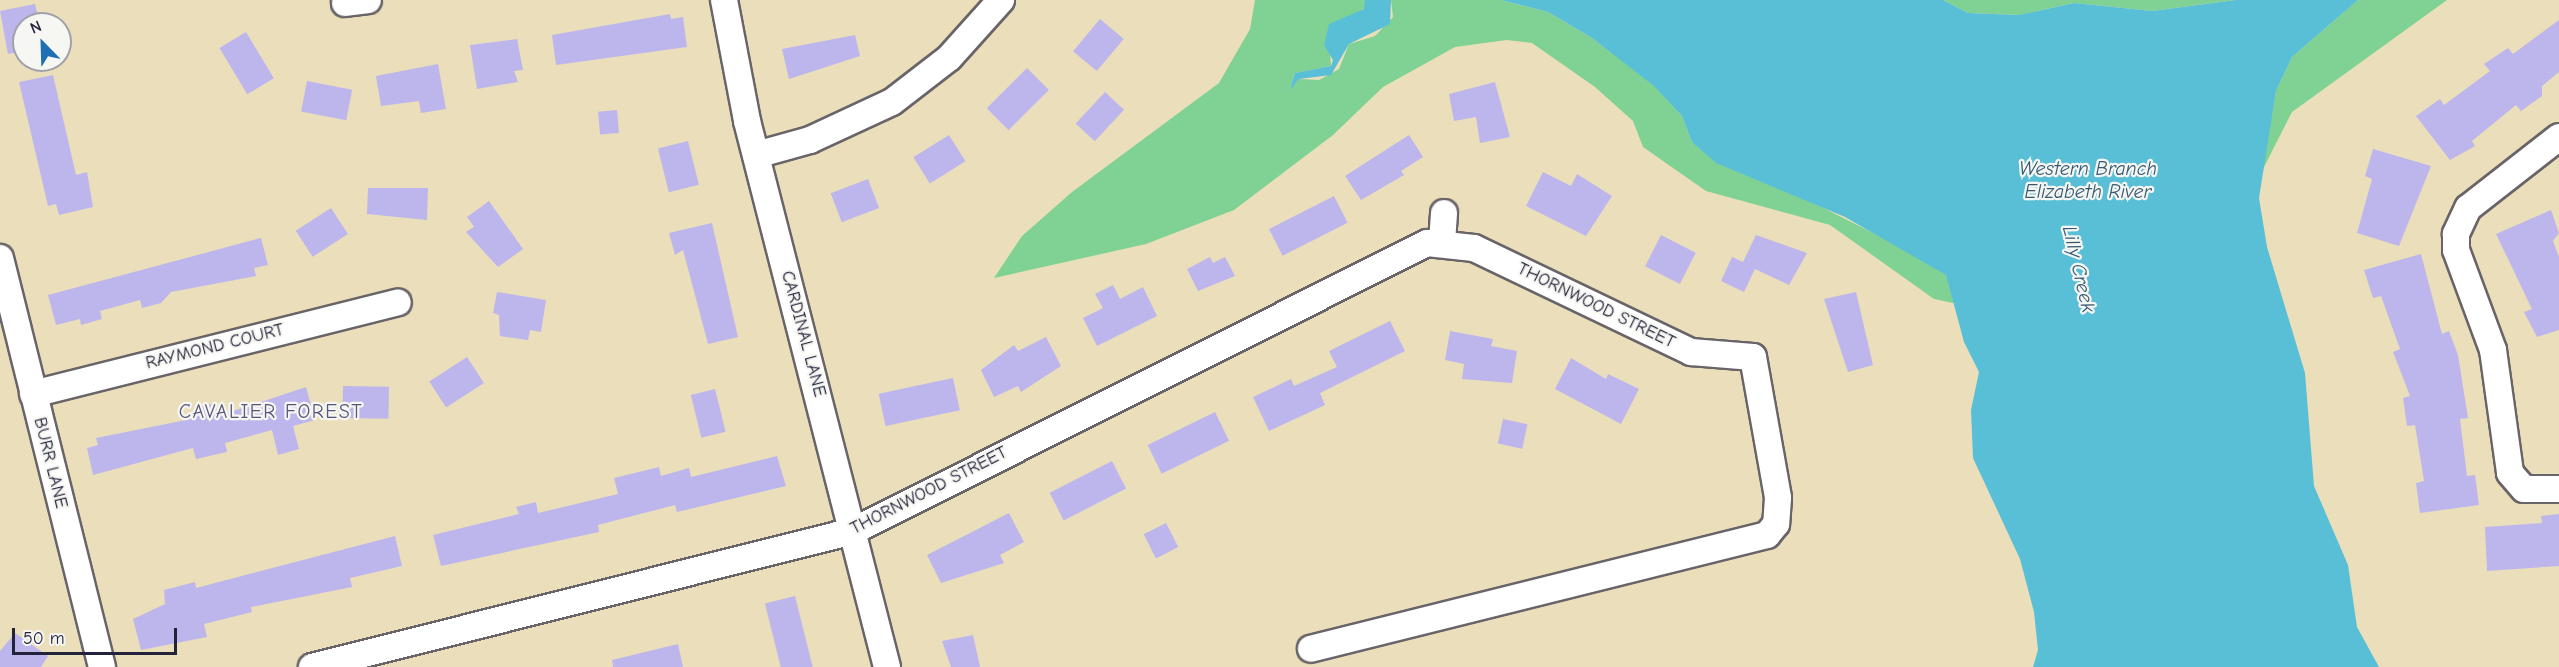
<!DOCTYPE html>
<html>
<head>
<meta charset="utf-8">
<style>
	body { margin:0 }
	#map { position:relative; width:2559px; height:667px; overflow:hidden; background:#ebdebb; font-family:"Comic Neue",sans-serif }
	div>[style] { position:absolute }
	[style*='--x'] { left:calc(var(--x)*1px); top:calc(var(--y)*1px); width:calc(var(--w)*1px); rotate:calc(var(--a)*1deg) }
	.green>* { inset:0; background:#80d294 }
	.water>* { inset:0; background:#59bfd7 }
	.building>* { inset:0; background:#bdb6ed; transform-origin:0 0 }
	.roads { filter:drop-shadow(2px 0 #686468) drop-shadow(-2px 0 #686468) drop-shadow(0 2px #686468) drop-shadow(0 -2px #686468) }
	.minor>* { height:26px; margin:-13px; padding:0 13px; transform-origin:13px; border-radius:13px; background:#fff }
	span { translate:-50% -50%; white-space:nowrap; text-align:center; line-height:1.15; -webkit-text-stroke:4.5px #f6f6f2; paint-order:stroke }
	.street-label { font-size:18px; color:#22223b }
	.water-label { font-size:20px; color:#355972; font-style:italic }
	.neighbourhood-label { font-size:20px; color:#585679; letter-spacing:1.5px }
	.north { position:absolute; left:12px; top:12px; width:60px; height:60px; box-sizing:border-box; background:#f6f6f2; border:2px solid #a1a1a9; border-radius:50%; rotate:337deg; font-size:16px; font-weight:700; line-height:24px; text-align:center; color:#22223b }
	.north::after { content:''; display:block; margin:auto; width:21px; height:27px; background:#1f6fb2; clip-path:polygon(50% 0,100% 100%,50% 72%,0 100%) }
	.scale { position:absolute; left:12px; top:628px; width:165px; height:27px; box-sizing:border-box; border:3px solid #22223b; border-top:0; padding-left:8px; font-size:18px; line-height:21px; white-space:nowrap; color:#22223b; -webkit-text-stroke:4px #f6f6f2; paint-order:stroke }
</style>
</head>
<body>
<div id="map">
	<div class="green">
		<i style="clip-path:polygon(1255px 0,1365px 0,1365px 8px,1345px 20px,1330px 50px,1331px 66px,1295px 73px,1289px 90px,1299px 79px,1319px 80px,1339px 69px,1349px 44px,1375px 36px,1393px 17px,1391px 0,1501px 0,1548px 12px,1592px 38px,1654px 85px,1682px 116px,1692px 142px,1907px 250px,1946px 275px,1958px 304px,1934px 299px,1830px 225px,1706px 191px,1643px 147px,1633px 121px,1595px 87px,1532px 43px,1507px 40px,1455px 47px,1383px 87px,1333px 135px,1234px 210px,1146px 244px,994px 278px,1022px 236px,1072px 192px,1219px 83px,1250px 29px)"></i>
		<i style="clip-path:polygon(1943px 0,2236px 0,2152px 11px,2074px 3px,2020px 15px,1968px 13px)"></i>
		<i style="clip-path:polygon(2358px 0,2447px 0,2292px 112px,2262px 171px,2276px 91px,2292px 57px)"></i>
	</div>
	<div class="water">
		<i style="clip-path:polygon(1365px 0,1391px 0,1390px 24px,1349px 44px,1331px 75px,1299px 79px,1289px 91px,1295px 73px,1331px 66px,1333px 60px,1324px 45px,1329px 24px,1364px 9px)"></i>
		<i style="clip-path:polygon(1501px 0,1943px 0,1968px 13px,2019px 15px,2074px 3px,2152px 11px,2236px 0,2358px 0,2292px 57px,2276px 91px,2259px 198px,2267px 247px,2305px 373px,2314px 486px,2348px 565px,2357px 627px,2379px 667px,2033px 667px,2038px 650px,2034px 612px,2020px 559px,1973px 458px,1971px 410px,1979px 372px,1964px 342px,1946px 275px,1845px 217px,1716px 163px,1692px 142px,1682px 116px,1654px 86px,1592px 38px,1548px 12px)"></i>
	</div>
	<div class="building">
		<i style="clip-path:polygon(35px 4px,40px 24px,24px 24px,24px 51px,8px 54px,0 11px)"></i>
		<i style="clip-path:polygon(670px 14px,671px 19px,683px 17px,687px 47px,556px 65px,552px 35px)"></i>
		<i style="left:1100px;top:19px;width:31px;height:42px;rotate:40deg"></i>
		<i style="clip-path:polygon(2559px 20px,2559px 72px,2542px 86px,2542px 96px,2521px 111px,2516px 105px,2472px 141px,2475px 146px,2450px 160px,2416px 116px,2440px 99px,2444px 105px,2490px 71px,2484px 64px,2508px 48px,2513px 54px)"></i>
		<i style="left:246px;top:32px;width:54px;height:31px;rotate:59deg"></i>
		<i style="clip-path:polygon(855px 35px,860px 56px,789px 79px,782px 49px)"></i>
		<i style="clip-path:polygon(517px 39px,523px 70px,514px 71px,518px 82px,477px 89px,470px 45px)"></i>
		<i style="clip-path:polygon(438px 64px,446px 109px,421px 113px,419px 101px,381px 106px,376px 76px)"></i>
		<i style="left:1027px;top:68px;width:31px;height:57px;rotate:45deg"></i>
		<i style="clip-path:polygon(53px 75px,76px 175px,87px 172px,93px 207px,59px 215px,56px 204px,48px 206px,19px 82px)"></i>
		<i style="left:307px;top:81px;width:46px;height:31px;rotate:11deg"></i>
		<i style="clip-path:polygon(1495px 82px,1510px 137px,1480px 143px,1476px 117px,1454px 121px,1449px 94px)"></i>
		<i style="left:1105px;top:92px;width:26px;height:43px;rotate:43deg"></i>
		<i style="left:617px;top:110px;width:23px;height:19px;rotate:85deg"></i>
		<i style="left:949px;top:135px;width:31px;height:42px;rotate:58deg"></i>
		<i style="clip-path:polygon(1409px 135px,1423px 157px,1401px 171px,1404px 175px,1361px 200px,1345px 176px)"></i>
		<i style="left:688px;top:141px;width:45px;height:31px;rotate:76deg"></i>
		<i style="clip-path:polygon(2373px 149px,2431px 166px,2399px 246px,2357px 233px,2372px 179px,2365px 176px)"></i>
		<i style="clip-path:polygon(1543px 172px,1571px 186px,1577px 174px,1612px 196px,1586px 236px,1526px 206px)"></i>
		<i style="left:868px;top:179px;width:31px;height:40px;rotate:69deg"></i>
		<i style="clip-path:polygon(368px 188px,428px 188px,427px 220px,367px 214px)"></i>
		<i style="left:1334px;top:196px;width:30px;height:73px;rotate:63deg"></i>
		<i style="clip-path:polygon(489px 201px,523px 249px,498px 267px,466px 232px,474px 227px,467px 217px)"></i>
		<i style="left:331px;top:208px;width:31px;height:42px;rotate:57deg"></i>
		<i style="clip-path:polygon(2551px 210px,2559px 233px,2553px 241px,2559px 257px,2559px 330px,2537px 337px,2524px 312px,2532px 309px,2496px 234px)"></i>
		<i style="clip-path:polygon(712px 223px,738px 337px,708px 344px,683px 250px,675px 255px,669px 233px)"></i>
		<i style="left:1661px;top:235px;width:39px;height:35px;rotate:27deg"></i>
		<i style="clip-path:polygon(1756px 235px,1807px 253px,1789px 285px,1755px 269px,1744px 292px,1721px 281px,1732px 257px,1743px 262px)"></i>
		<i style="clip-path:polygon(261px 238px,268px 265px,254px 268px,256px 276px,171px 292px,161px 303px,142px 308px,140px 300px,100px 311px,102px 319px,81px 325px,80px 319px,56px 325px,48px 295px)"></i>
		<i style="clip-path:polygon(2421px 254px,2442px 334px,2449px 331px,2458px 355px,2468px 418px,2460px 419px,2467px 476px,2475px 475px,2479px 505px,2420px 513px,2416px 483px,2424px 481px,2415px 425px,2407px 426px,2403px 398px,2410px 396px,2393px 352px,2400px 349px,2381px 296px,2373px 298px,2364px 270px)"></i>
		<i style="clip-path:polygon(1210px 257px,1213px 263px,1225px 257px,1235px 276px,1198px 291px,1187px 269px)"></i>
		<i style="clip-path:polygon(1113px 285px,1120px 299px,1143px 287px,1157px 316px,1097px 346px,1083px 318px,1103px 308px,1095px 294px)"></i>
		<i style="clip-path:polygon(497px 292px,546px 300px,541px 332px,530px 330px,528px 340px,500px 336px,499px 315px,493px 313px)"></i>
		<i style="clip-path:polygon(1856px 292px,1873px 365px,1848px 372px,1824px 299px)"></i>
		<i style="clip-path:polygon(1390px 321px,1405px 351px,1320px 393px,1325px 405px,1269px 431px,1253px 397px,1291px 379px,1294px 386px,1337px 367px,1329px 351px)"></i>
		<i style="clip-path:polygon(1450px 331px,1493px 339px,1491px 346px,1517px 351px,1512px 383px,1462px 379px,1464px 364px,1445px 360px)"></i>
		<i style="clip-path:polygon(1046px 337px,1061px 366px,1021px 392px,1018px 386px,994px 397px,981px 370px,1014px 345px,1018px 351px)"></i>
		<i style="left:467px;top:357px;width:31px;height:45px;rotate:57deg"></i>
		<i style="clip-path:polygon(1571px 358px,1606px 379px,1608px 374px,1639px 389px,1621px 424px,1555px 389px)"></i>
		<i style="left:953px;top:378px;width:33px;height:76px;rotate:78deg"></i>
		<i style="left:343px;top:386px;width:46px;height:32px;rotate:1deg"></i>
		<i style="clip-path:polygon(306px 387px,315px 420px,293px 426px,299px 449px,278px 455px,272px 430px,225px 443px,227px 452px,196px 459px,193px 448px,93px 475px,87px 448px,98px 445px,96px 438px,186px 420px,196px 414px,195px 408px,215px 403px,218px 416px)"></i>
		<i style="left:715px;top:389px;width:44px;height:25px;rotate:76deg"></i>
		<i style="left:1215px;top:412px;width:32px;height:75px;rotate:64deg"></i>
		<i style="left:1503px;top:419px;width:25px;height:25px;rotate:12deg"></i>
		<i style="clip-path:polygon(777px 456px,786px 486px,677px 512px,675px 505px,598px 525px,599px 532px,441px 566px,433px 535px,519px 514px,516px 507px,536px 502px,538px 513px,618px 494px,614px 478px,659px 467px,661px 476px,689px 468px,691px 477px)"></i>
		<i style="left:1112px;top:461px;width:31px;height:70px;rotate:63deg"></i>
		<i style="clip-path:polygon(1009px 513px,1024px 542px,1000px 555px,1004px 563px,941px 583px,927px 555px)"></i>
		<i style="clip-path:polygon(2559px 514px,2559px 566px,2487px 571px,2485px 527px,2542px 523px,2541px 516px)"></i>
		<i style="left:1166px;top:523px;width:27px;height:25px;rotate:63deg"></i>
		<i style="clip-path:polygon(395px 536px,402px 566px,350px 578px,352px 587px,251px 607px,252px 612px,204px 624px,207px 637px,141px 650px,133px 619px,165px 604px,164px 590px,195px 582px,196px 588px)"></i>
		<i style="left:795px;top:596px;width:73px;height:31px;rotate:76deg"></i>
		<i style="clip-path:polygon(15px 633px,48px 656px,41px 667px,0 667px,0 651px)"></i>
		<i style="clip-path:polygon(973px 635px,980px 667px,951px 667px,942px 641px)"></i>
		<i style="clip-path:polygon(678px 644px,683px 667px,613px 667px,612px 660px)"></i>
	</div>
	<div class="roads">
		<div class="minor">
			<i style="--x:724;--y:0;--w:123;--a:79.2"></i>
			<i style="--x:747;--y:121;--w:564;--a:75.62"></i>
			<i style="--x:345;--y:3;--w:23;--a:-7"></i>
			<i style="--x:2559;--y:137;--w:115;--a:142"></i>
			<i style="--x:2468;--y:208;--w:29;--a:115"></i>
			<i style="--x:2456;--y:234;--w:16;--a:90"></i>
			<i style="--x:2456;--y:250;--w:107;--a:69.7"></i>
			<i style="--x:2493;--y:350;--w:124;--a:82.1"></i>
			<i style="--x:2510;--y:473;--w:21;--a:49"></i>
			<i style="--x:2524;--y:489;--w:35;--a:0"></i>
			<i style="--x:756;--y:155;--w:56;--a:-15.5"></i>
			<i style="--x:810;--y:140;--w:90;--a:-24.9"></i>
			<i style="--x:892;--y:102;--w:72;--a:-37.7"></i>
			<i style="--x:949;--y:58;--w:78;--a:-48.1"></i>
			<i style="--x:1442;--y:242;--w:29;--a:-86"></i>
			<i style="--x:0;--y:258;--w:422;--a:76"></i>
			<i style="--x:33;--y:394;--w:376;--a:-14.1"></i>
			<i style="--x:312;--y:667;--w:558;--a:-14.11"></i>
			<i style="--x:853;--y:531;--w:642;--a:-26.64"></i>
			<i style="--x:1427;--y:243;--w:47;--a:6.1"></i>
			<i style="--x:1474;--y:248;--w:241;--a:25.6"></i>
			<i style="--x:1691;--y:352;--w:62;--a:4.6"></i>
			<i style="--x:1753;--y:357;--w:143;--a:79.9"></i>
			<i style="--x:1778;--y:498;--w:26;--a:94"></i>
			<i style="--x:1776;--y:524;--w:14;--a:129"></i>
			<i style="--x:1767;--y:535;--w:470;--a:166"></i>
		</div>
	</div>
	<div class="street-label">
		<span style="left:1596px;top:306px;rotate:26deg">THORNWOOD STREET</span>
		<span style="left:803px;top:334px;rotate:75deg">CARDINAL LANE</span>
		<span style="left:215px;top:347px;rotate:-14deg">RAYMOND COURT</span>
		<span style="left:50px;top:463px;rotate:76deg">BURR LANE</span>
		<span style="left:929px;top:491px;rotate:-27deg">THORNWOOD STREET</span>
	</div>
	<div class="water-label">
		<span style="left:2088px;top:180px">Western Branch<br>Elizabeth River</span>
		<span style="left:2079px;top:269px;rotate:77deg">Lilly Creek</span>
	</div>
	<div class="neighbourhood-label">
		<span style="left:271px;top:411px">CAVALIER FOREST</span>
	</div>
	<div class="north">N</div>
	<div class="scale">50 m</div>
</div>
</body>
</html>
